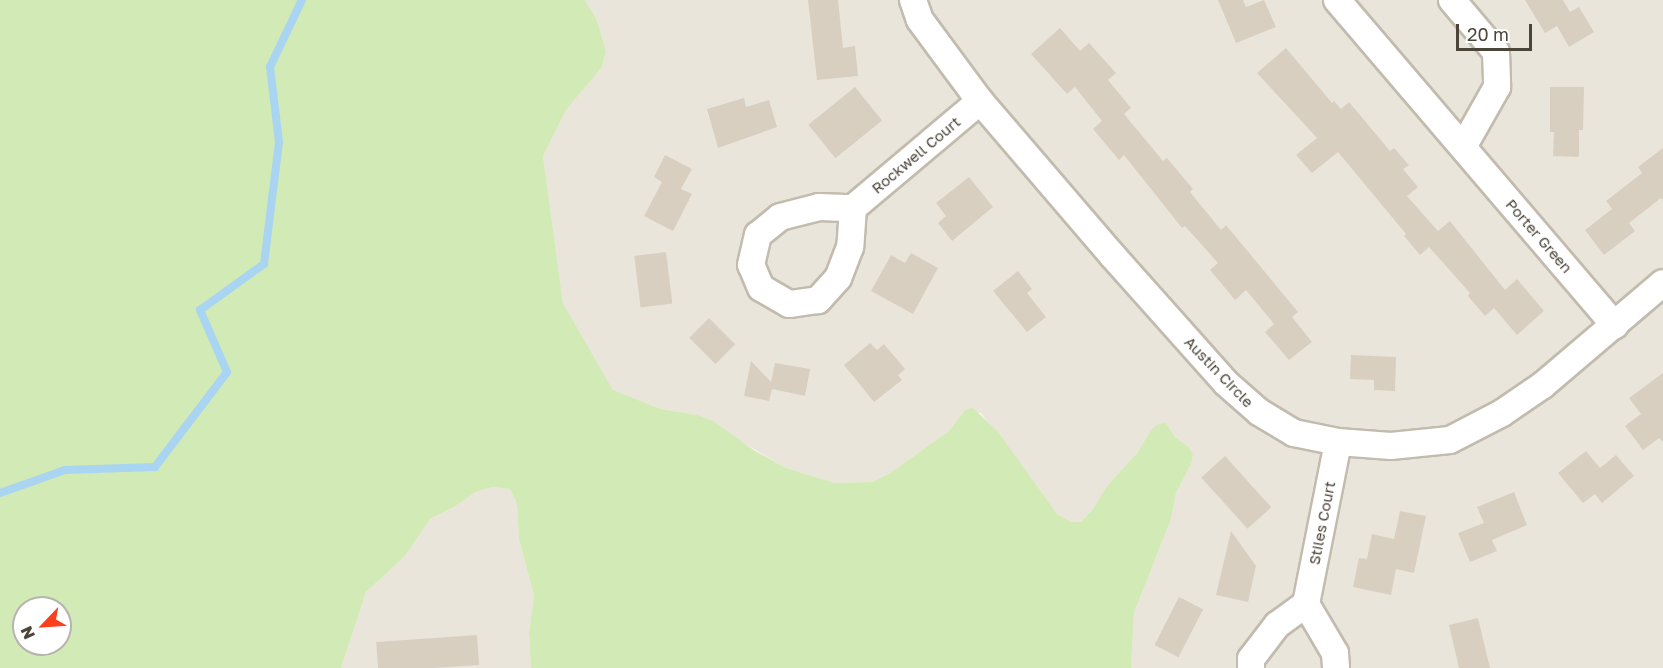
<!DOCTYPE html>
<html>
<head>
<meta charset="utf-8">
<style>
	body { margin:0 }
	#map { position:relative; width:1663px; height:668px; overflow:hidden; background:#f6f3ec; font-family:"Golos Text",sans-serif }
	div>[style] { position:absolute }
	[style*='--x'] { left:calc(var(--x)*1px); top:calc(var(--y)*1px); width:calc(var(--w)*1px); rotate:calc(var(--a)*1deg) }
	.residential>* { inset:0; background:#eae5da }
	.green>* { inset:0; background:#d2eab5 }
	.stream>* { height:8px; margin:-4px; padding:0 4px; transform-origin:4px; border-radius:4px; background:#a9d4f2 }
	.building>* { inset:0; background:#d8cfc1; transform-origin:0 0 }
	.roads { filter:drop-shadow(2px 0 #c2bbae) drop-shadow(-2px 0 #c2bbae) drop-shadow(0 2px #c2bbae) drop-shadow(0 -2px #c2bbae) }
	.street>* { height:26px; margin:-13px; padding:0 13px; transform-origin:13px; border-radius:13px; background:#fff }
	span { translate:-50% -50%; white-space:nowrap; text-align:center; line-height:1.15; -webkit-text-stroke:4.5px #fff; paint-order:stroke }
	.street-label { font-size:15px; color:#4b4439 }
	.north { position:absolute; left:12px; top:596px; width:60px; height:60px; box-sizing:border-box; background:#fff; border:2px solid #b7b4b0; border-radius:50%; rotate:245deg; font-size:16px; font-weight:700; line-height:24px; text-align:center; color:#4b4439 }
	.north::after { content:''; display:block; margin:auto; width:21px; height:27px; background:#fc3f1d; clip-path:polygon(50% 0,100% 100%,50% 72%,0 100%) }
	.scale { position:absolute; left:1456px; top:24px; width:76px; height:27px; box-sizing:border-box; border:3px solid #4b4439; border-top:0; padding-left:8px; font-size:18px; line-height:21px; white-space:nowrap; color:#4b4439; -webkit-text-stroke:4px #fff; paint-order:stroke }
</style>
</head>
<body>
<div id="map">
	<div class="residential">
		<i style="clip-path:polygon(585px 0,1663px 0,1663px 668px,1131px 668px,1134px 613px,1171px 519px,1176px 493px,1192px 462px,1193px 454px,1189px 447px,1175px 437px,1166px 423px,1151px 430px,1137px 453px,1107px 486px,1093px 509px,1081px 522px,1072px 522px,1057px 514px,981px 413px,965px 410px,949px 431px,890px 473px,872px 482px,835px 483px,786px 468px,697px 415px,661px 409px,613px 390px,563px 303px,543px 156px,566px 110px,602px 67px,606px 51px,597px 20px)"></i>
		<i style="clip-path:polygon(493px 487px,510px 489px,517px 504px,519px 539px,534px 596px,529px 632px,531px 668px,341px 668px,366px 592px,405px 556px,430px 519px,454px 507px,476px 492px)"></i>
	</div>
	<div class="green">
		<i style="clip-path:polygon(evenodd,0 0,585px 0,597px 20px,606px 51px,602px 67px,566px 110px,543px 156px,563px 303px,613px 390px,661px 409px,697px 415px,713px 421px,755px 451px,786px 468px,835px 483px,872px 482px,890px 473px,949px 431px,965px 410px,973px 408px,998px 432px,1057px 514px,1072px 522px,1081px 522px,1093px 509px,1107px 486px,1137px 453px,1151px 430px,1158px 424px,1166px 423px,1175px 437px,1189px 447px,1193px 454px,1192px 462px,1176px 493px,1171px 519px,1134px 613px,1131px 668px,531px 668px,529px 632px,534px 596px,519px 539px,517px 504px,510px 489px,493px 487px,476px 492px,454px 507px,430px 519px,405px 556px,366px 592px,341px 668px,0 668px,0 0,24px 608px,60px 608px,60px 644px,24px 644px,24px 608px)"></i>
	</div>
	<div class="stream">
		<i style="--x:0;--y:493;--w:69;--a:-19.5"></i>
		<i style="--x:65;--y:470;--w:90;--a:-1.9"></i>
		<i style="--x:155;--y:467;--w:119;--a:-52.8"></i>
		<i style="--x:227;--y:372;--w:68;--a:-113.5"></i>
		<i style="--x:200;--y:310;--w:79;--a:-35.7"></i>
		<i style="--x:264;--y:264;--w:123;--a:-83"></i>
		<i style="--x:279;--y:142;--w:76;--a:-96.8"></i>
		<i style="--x:270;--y:67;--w:74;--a:-64.5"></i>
	</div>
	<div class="building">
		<i style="clip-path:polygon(808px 0,838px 0,843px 48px,855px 46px,858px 76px,817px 80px)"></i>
		<i style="clip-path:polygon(1218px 0,1243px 0,1246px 7px,1264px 0,1276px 27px,1236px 43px)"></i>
		<i style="clip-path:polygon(1525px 0,1563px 0,1570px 12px,1579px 7px,1594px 32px,1569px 47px,1557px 26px,1545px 33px)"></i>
		<i style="clip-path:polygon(1060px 28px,1080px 51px,1089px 43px,1116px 73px,1108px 80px,1131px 108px,1124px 114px,1163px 161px,1167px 158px,1193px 189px,1190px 192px,1221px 230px,1226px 225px,1298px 312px,1292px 317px,1312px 342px,1289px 360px,1265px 332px,1274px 324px,1246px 290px,1235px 300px,1210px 270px,1218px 263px,1185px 226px,1182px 228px,1124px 155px,1119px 160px,1093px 129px,1102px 121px,1075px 87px,1067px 94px,1031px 54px)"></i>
		<i style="clip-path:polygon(1286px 48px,1332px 103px,1334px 101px,1341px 109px,1349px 102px,1390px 151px,1394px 148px,1409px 165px,1403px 169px,1418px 187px,1407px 196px,1438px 231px,1450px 221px,1505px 290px,1517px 279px,1544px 311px,1517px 335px,1494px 308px,1485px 316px,1468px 296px,1470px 293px,1429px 247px,1420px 255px,1404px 236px,1406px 234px,1338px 152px,1312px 173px,1296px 155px,1317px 138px,1257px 73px)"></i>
		<i style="left:855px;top:87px;width:43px;height:60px;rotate:51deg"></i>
		<i style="clip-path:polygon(1550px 87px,1584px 87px,1583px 130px,1579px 130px,1579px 157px,1553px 156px,1554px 132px,1550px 132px)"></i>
		<i style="clip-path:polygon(744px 98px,746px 107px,769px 100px,777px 127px,718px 148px,707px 109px)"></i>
		<i style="clip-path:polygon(1663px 148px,1663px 200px,1661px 198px,1629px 223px,1635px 231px,1604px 255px,1585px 230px,1612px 209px,1606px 201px,1642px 173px,1638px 167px)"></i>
		<i style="clip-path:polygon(665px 155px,692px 169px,681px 189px,692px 194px,673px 231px,644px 216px,662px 182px,654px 177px)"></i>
		<i style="clip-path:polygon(969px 177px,993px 207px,952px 241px,938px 223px,946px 216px,936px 203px)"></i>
		<i style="left:666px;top:252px;width:52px;height:32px;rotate:83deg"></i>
		<i style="clip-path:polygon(911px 253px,938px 268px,913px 314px,871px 291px,891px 255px,905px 263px)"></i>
		<i style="clip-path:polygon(1018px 271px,1032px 289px,1027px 293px,1046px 317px,1027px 332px,993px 291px)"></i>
		<i style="left:709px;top:318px;width:37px;height:28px;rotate:45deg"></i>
		<i style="clip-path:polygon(870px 343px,877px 350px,884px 344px,905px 369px,898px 375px,902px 380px,874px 402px,844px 365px)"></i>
		<i style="clip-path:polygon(1351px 355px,1396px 357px,1395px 391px,1374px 390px,1374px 380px,1350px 379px)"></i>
		<i style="clip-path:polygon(751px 361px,771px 382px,775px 363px,810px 369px,805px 396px,772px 389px,769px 401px,744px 396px)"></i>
		<i style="clip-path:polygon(1663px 373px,1663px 442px,1659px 438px,1643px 450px,1625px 426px,1641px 414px,1629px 398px)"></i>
		<i style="clip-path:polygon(1586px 451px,1600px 468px,1616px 455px,1634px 476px,1602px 503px,1595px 494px,1583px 503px,1558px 473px)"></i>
		<i style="left:1225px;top:456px;width:69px;height:32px;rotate:48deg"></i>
		<i style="clip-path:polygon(1514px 492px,1527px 525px,1492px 540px,1497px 551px,1470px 562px,1458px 533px,1484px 523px,1477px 507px)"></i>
		<i style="clip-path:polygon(1400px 511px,1426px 516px,1414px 573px,1396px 569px,1391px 595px,1353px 587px,1359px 558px,1367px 559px,1372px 534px,1394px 539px)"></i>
		<i style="clip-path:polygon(1231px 531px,1256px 566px,1248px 602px,1216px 595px)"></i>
		<i style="left:1179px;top:597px;width:27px;height:54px;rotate:27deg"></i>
		<i style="clip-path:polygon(1478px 618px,1490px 668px,1459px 668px,1449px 625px)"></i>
		<i style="left:477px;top:635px;width:30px;height:101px;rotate:86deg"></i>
	</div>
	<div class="roads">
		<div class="street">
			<i style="--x:913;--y:0;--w:21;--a:71"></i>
			<i style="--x:920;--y:20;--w:101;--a:53.5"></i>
			<i style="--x:980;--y:101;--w:203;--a:49.4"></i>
			<i style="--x:1112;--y:255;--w:171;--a:48.3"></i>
			<i style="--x:1226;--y:383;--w:44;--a:41.3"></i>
			<i style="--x:1259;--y:412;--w:41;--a:31"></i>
			<i style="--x:1294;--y:433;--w:45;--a:11.6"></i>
			<i style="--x:1338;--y:442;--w:53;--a:4.3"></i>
			<i style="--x:1391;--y:446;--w:59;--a:-5.8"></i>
			<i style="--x:1450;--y:440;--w:59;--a:-27.4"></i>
			<i style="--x:1502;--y:413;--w:50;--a:-34.3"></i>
			<i style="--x:1543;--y:385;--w:157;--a:-40.4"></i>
			<i style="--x:1337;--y:0;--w:428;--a:49.5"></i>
			<i style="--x:1452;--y:0;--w:68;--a:49.8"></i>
			<i style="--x:1496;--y:52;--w:35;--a:88"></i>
			<i style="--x:1497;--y:87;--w:69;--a:119.5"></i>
			<i style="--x:853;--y:208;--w:39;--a:94"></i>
			<i style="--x:850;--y:247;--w:33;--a:111"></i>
			<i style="--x:838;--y:278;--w:30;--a:132"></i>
			<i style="--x:818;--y:300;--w:29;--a:172"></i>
			<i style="--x:789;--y:304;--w:32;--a:-150"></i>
			<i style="--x:761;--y:288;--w:25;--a:-113"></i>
			<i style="--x:751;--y:265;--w:31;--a:-77"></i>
			<i style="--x:758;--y:235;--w:28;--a:-39"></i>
			<i style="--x:780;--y:217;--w:40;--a:-14.4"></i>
			<i style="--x:819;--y:207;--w:34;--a:2"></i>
			<i style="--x:853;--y:208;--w:166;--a:-40.1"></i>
			<i style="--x:1306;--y:604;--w:57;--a:59.4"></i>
			<i style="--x:1335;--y:653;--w:15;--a:86"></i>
			<i style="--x:1251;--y:668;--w:9;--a:-90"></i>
			<i style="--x:1251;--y:659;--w:43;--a:-52.6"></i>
			<i style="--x:1277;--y:625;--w:36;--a:-36"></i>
			<i style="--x:1306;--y:604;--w:165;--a:-78.8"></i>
		</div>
	</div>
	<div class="street-label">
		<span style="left:916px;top:155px;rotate:-40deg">Rockwell Court</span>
		<span style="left:1539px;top:236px;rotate:49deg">Porter Green</span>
		<span style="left:1219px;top:372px;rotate:46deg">Austin Circle</span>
		<span style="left:1322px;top:523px;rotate:-79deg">Stiles Court</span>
	</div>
	<div class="north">N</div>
	<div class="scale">20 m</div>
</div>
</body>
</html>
